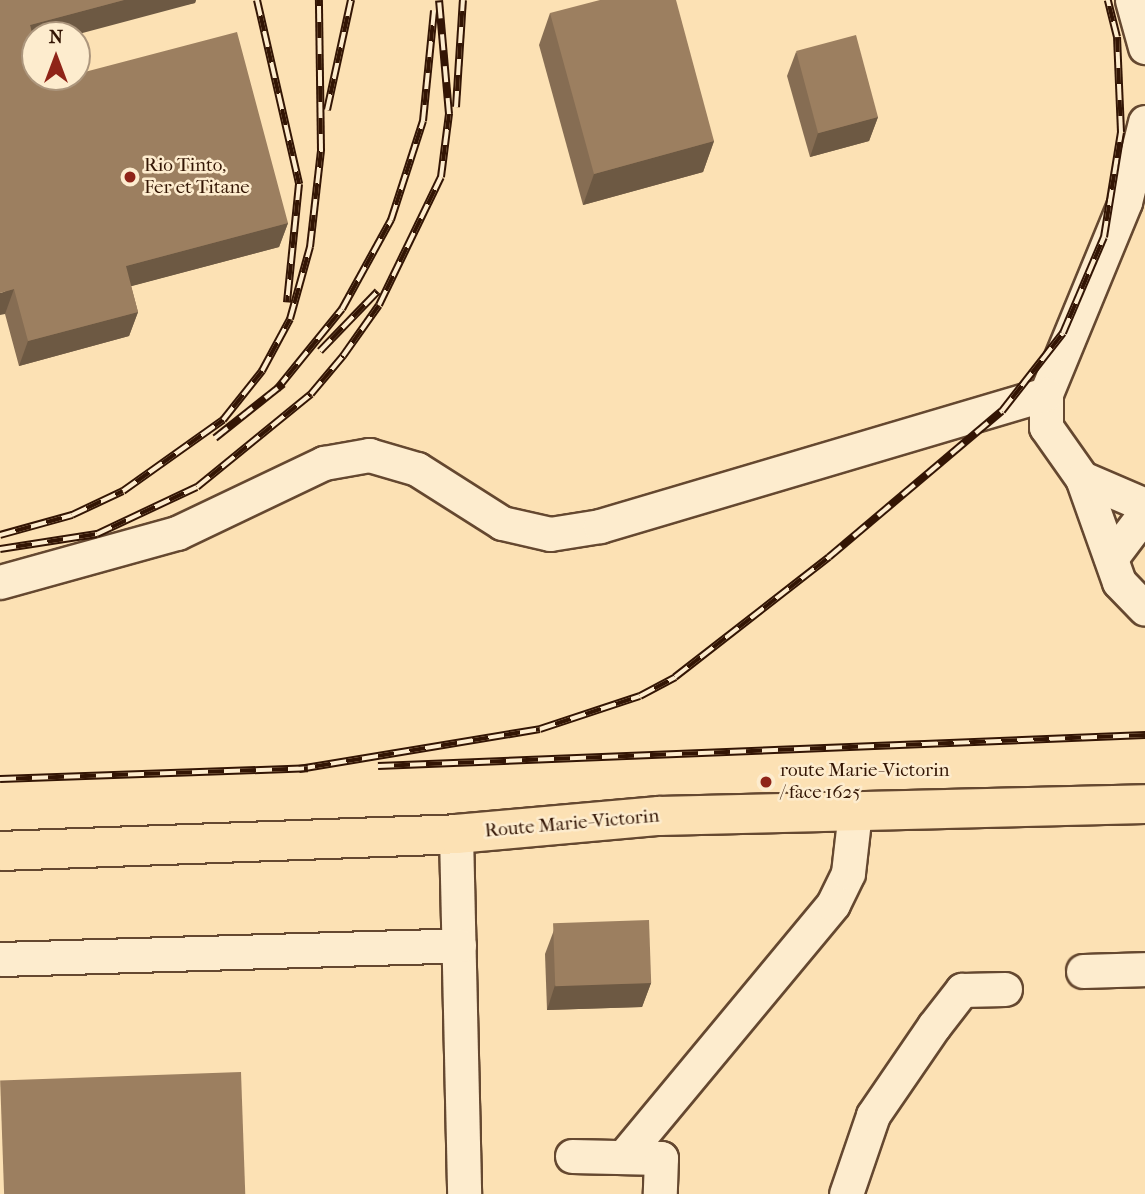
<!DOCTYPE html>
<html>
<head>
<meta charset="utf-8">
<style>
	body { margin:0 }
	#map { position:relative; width:1145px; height:1194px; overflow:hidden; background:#fce1b4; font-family:"IM FELL French Canon",serif }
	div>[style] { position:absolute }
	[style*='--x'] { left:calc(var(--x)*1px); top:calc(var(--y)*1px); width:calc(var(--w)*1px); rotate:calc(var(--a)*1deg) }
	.roads { filter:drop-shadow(2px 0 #654830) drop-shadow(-2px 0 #654830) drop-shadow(0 2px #654830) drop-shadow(0 -2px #654830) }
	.minor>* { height:33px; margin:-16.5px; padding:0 16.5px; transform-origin:16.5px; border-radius:16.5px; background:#fdecce }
	.major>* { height:38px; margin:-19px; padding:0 19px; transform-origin:19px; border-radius:19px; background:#fce1b4 }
	.rail>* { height:8px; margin-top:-4px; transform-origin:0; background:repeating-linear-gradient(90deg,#fdecce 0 16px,#331504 0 32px); box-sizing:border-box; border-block:2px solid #331504 }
	.wall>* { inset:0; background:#866d53 }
	.shaded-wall>* { inset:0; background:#6d5943 }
	.building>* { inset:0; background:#9c7f60; transform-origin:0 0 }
	.dots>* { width:19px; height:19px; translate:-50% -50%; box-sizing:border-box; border:4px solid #fdecce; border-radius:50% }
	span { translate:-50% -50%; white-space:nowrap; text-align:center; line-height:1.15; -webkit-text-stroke:5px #fdecce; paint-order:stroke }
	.poi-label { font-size:19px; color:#331504 }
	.left { translate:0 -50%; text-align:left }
	.street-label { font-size:19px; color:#331504 }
	.north { position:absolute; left:21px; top:21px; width:70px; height:70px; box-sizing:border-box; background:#fdecce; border:2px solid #ac967d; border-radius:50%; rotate:0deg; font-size:19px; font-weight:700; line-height:28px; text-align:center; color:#331504 }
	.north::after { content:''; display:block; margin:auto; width:24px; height:32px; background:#8f2418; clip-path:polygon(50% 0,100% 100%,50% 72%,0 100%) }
</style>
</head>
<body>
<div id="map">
	<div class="roads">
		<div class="minor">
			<i style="--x:1132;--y:0;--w:49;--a:74.5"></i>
			<i style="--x:1145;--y:122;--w:82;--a:104"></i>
			<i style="--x:1125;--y:202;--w:208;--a:112.4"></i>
			<i style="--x:1046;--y:394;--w:33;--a:90"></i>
			<i style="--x:1046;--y:427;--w:62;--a:54.8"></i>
			<i style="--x:1082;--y:478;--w:110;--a:70.4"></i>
			<i style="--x:1119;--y:582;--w:37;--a:46"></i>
			<i style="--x:1082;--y:478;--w:69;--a:23.2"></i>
			<i style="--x:1111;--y:558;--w:56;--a:-52.9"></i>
			<i style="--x:0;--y:582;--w:184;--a:-15.5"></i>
			<i style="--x:177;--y:533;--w:163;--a:-25.5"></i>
			<i style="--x:324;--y:463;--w:46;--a:-10.1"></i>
			<i style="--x:369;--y:455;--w:50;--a:16.3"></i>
			<i style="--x:417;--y:469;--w:101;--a:32.4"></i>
			<i style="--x:502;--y:523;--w:49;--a:12.9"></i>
			<i style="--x:550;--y:534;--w:51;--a:-9.1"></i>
			<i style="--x:600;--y:526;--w:465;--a:-16.5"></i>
			<i style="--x:456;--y:834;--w:360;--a:88.7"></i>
			<i style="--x:0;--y:959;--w:459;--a:-1.7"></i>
			<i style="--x:1083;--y:971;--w:62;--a:-1.8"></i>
			<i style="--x:572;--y:1156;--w:89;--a:1.3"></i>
			<i style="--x:661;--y:1158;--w:36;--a:92"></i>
			<i style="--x:624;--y:1156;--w:327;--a:-50.3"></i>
			<i style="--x:833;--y:904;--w:34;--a:-64"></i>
			<i style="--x:848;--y:873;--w:61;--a:-83.5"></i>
			<i style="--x:846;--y:1194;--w:83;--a:-71.1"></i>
			<i style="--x:873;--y:1115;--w:108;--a:-55.6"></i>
			<i style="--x:934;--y:1026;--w:46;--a:-52.1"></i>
			<i style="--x:962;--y:990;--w:43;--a:-1.3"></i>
		</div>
		<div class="major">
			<i style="--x:0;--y:851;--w:456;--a:-2.1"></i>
			<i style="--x:456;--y:834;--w:204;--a:-5.1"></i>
			<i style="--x:659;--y:816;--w:486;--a:-1.4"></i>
		</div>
	</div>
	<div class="rail">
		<i style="--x:257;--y:0;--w:189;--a:77.1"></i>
		<i style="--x:299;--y:184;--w:119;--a:95.8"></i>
		<i style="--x:456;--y:107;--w:107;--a:-86.3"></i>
		<i style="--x:327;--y:110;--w:113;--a:-77.7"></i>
		<i style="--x:320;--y:351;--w:83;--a:-46"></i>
		<i style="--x:277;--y:389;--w:103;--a:-50.9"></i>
		<i style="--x:342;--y:309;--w:102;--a:-61.2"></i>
		<i style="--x:391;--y:220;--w:104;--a:-72.1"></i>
		<i style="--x:423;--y:121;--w:111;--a:-84.3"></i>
		<i style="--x:215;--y:438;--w:87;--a:-38.5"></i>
		<i style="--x:0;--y:535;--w:75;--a:-15.5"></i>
		<i style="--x:72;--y:515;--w:56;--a:-25.2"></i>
		<i style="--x:123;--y:491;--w:123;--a:-35.4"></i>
		<i style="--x:223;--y:420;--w:63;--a:-51.5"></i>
		<i style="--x:262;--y:371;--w:59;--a:-61.7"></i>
		<i style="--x:290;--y:319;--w:75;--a:-74.5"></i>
		<i style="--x:310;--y:247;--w:98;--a:-83.5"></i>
		<i style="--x:321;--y:150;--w:150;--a:-90.8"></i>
		<i style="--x:0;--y:549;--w:98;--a:-8.8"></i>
		<i style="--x:97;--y:534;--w:110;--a:-25.2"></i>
		<i style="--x:197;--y:487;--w:147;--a:-39.2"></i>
		<i style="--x:311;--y:394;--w:50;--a:-49.9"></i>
		<i style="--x:343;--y:356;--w:62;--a:-54.8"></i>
		<i style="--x:379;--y:305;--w:142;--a:-64.2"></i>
		<i style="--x:441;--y:177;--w:64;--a:-82.8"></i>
		<i style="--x:449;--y:114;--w:114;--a:-95"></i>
		<i style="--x:378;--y:766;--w:768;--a:-2.31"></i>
		<i style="--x:299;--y:769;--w:244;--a:-9.4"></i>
		<i style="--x:540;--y:729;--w:105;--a:-18.3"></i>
		<i style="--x:640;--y:696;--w:40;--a:-28"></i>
		<i style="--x:675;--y:677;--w:195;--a:-37.9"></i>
		<i style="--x:829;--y:557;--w:226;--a:-40.2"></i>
		<i style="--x:1002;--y:411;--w:99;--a:-52"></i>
		<i style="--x:1063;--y:333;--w:104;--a:-66.9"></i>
		<i style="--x:1104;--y:237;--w:106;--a:-80.8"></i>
		<i style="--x:1121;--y:132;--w:95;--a:-92.4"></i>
		<i style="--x:1117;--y:37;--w:38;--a:-104"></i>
		<i style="--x:0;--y:779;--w:308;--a:-2"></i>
	</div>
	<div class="wall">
		<i style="clip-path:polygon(0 0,196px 0,195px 3px,35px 35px,35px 77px,288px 223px,279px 247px,131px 286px,138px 312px,129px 336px,19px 366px,5px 314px)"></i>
		<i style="clip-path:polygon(550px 13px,714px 141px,703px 172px,583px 205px,539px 45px)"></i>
		<i style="clip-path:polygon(796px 52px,878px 117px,869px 141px,810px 157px,787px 76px)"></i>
		<i style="clip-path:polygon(554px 930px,651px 983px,642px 1007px,547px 1010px,545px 954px)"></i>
	</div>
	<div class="shaded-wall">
		<i style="clip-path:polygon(124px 0,196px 0,195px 3px,75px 35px,35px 35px,35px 46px,30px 25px)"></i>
		<i style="clip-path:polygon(878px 117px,869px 141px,810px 157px,818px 133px)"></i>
		<i style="clip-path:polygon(714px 141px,703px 172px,583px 205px,594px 174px)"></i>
		<i style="clip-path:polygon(288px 223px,279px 247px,117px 290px,126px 266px)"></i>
		<i style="clip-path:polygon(14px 289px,5px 314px,0 315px,0 293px)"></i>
		<i style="clip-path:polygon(138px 312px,129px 336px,19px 366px,28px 341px)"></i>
		<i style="clip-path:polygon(651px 983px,642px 1007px,547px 1010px,555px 985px)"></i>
	</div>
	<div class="building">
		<i style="clip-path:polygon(0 0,124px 0,30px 25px,35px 45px,35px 77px,44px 77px,45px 83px,66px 77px,77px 77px,77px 74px,237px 32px,288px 223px,126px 266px,138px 312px,28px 341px,14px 289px,0 293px)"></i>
		<i style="clip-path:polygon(600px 0,676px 0,714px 141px,594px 174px,550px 13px)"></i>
		<i style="left:856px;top:35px;width:85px;height:62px;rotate:75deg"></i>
		<i style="left:649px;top:920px;width:63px;height:96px;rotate:88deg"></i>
		<i style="left:241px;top:1072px;width:122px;height:241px;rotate:88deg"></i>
	</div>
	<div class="dots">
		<i style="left:130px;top:177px;background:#8f2418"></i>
		<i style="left:766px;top:782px;background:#8f2418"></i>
	</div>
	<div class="poi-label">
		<span class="left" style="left:144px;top:177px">Rio Tinto,<br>Fer et Titane</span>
		<span class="left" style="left:780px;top:782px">route Marie-Victorin<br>/ face 1625</span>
	</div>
	<div class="street-label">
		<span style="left:572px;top:824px;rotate:-5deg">Route Marie-Victorin</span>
	</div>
	<div class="north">N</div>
</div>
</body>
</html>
